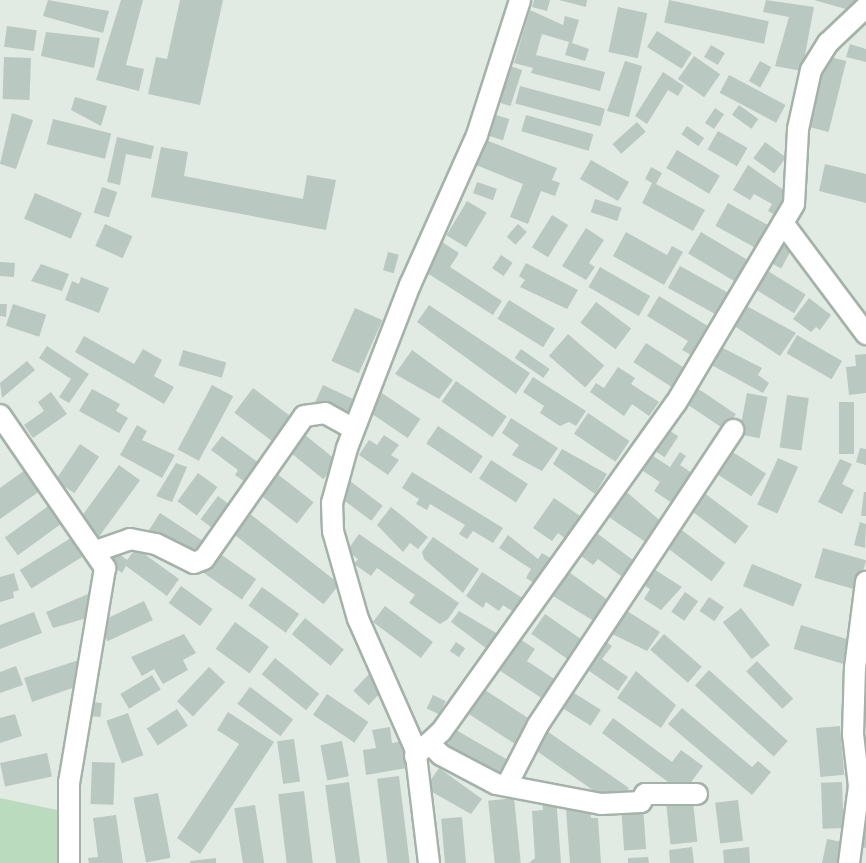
<!DOCTYPE html>
<html>
<head>
<meta charset="utf-8">
<style>
	body { margin:0 }
	#map { position:relative; width:866px; height:863px; overflow:hidden; background:#e1ebe4; font-family:"Open Sans",sans-serif }
	div>[style] { position:absolute }
	[style*='--x'] { left:calc(var(--x)*1px); top:calc(var(--y)*1px); width:calc(var(--w)*1px); rotate:calc(var(--a)*1deg) }
	.green>* { inset:0; background:#badbbd }
	.building>* { inset:0; background:#b9c8c0; transform-origin:0 0 }
	.roads { filter:drop-shadow(2px 0 #a4b3aa) drop-shadow(-2px 0 #a4b3aa) drop-shadow(0 2px #a4b3aa) drop-shadow(0 -2px #a4b3aa) }
	.minor>* { height:20px; margin:-10px; padding:0 10px; transform-origin:10px; border-radius:10px; background:#fff }
	span { translate:-50% -50%; white-space:nowrap; text-align:center; line-height:1.15; -webkit-text-stroke:7px #f1f8f3; paint-order:stroke }
</style>
</head>
<body>
<div id="map">
	<div class="green">
		<i style="clip-path:polygon(0 798px,62px 811px,63px 863px,0 863px)"></i>
	</div>
	<div class="building">
		<i style="clip-path:polygon(48px 0,109px 11px,103px 33px,43px 16px)"></i>
		<i style="clip-path:polygon(121px 0,143px 0,126px 65px,144px 69px,139px 91px,96px 80px)"></i>
		<i style="clip-path:polygon(180px 0,223px 0,200px 105px,148px 94px,156px 57px,167px 59px)"></i>
		<i style="clip-path:polygon(534px 0,550px 0,547px 11px,532px 7px)"></i>
		<i style="clip-path:polygon(559px 0,587px 0,586px 7px)"></i>
		<i style="left:669px;top:0;width:102px;height:23px;rotate:12deg"></i>
		<i style="clip-path:polygon(766px 0,814px 7px,802px 71px,775px 66px,789px 17px,763px 12px)"></i>
		<i style="clip-path:polygon(814px 0,864px 0,860px 13px)"></i>
		<i style="left:618px;top:7px;width:30px;height:46px;rotate:12deg"></i>
		<i style="clip-path:polygon(530px 10px,563px 25px,565px 16px,579px 20px,572px 43px,589px 49px,585px 61px,565px 55px,569px 42px,542px 34px,536px 55px,605px 72px,600px 91px,531px 73px,533px 68px,514px 63px)"></i>
		<i style="left:7px;top:26px;width:30px;height:21px;rotate:8deg"></i>
		<i style="left:657px;top:31px;width:41px;height:19px;rotate:32deg"></i>
		<i style="clip-path:polygon(46px 32px,100px 38px,94px 68px,41px 56px)"></i>
		<i style="clip-path:polygon(850px 44px,866px 49px,866px 62px,846px 57px)"></i>
		<i style="left:711px;top:45px;width:16px;height:14px;rotate:30deg"></i>
		<i style="left:822px;top:55px;width:25px;height:73px;rotate:14deg"></i>
		<i style="left:694px;top:56px;width:32px;height:28px;rotate:35deg"></i>
		<i style="left:4px;top:57px;width:27px;height:42px;rotate:2deg"></i>
		<i style="clip-path:polygon(625px 61px,642px 66px,629px 117px,607px 111px)"></i>
		<i style="left:760px;top:61px;width:13px;height:23px;rotate:29deg"></i>
		<i style="left:507px;top:65px;width:16px;height:38px;rotate:18deg"></i>
		<i style="clip-path:polygon(663px 72px,684px 86px,678px 96px,668px 90px,647px 124px,635px 116px)"></i>
		<i style="left:729px;top:75px;width:64px;height:20px;rotate:28deg"></i>
		<i style="left:520px;top:86px;width:88px;height:18px;rotate:15deg"></i>
		<i style="clip-path:polygon(75px 97px,107px 106px,101px 126px,71px 110px)"></i>
		<i style="left:739px;top:105px;width:24px;height:12px;rotate:36deg"></i>
		<i style="left:715px;top:108px;width:11px;height:18px;rotate:34deg"></i>
		<i style="clip-path:polygon(12px 113px,33px 120px,16px 169px,0 164px)"></i>
		<i style="left:496px;top:115px;width:14px;height:22px;rotate:17deg"></i>
		<i style="left:526px;top:115px;width:70px;height:17px;rotate:16deg"></i>
		<i style="left:53px;top:119px;width:60px;height:26px;rotate:14deg"></i>
		<i style="left:637px;top:122px;width:13px;height:33px;rotate:48deg"></i>
		<i style="left:687px;top:126px;width:21px;height:10px;rotate:35deg"></i>
		<i style="left:718px;top:131px;width:34px;height:21px;rotate:30deg"></i>
		<i style="clip-path:polygon(117px 137px,154px 146px,151px 159px,126px 154px,120px 185px,107px 182px)"></i>
		<i style="clip-path:polygon(486px 140px,557px 168px,552px 180px,560px 183px,555px 196px,541px 191px,528px 224px,510px 217px,523px 184px,476px 165px)"></i>
		<i style="left:765px;top:142px;width:26px;height:20px;rotate:36deg"></i>
		<i style="clip-path:polygon(161px 147px,188px 152px,184px 176px,303px 199px,307px 175px,336px 180px,326px 230px,151px 197px)"></i>
		<i style="left:677px;top:150px;width:50px;height:21px;rotate:31deg"></i>
		<i style="left:591px;top:160px;width:44px;height:22px;rotate:30deg"></i>
		<i style="clip-path:polygon(825px 164px,866px 174px,866px 203px,819px 191px)"></i>
		<i style="clip-path:polygon(748px 165px,792px 196px,779px 217px,768px 211px,772px 204px,754px 194px,750px 200px,733px 190px)"></i>
		<i style="clip-path:polygon(651px 167px,662px 173px,656px 184px,705px 210px,693px 231px,642px 203px,652px 183px,645px 179px)"></i>
		<i style="left:477px;top:182px;width:21px;height:12px;rotate:19deg"></i>
		<i style="left:102px;top:187px;width:16px;height:27px;rotate:18deg"></i>
		<i style="left:35px;top:193px;width:51px;height:28px;rotate:23deg"></i>
		<i style="left:595px;top:199px;width:28px;height:14px;rotate:18deg"></i>
		<i style="left:467px;top:201px;width:23px;height:40px;rotate:31deg"></i>
		<i style="left:728px;top:203px;width:45px;height:26px;rotate:29deg"></i>
		<i style="left:552px;top:215px;width:19px;height:38px;rotate:32deg"></i>
		<i style="left:105px;top:224px;width:30px;height:24px;rotate:24deg"></i>
		<i style="left:518px;top:224px;width:12px;height:17px;rotate:42deg"></i>
		<i style="clip-path:polygon(586px 228px,604px 240px,589px 263px,595px 267px,586px 280px,562px 266px)"></i>
		<i style="clip-path:polygon(626px 232px,667px 255px,672px 246px,683px 252px,664px 285px,613px 256px)"></i>
		<i style="left:701px;top:232px;width:57px;height:25px;rotate:31deg"></i>
		<i style="left:778px;top:237px;width:18px;height:26px;rotate:29deg"></i>
		<i style="clip-path:polygon(442px 242px,459px 253px,450px 267px,502px 301px,493px 315px,424px 271px)"></i>
		<i style="left:388px;top:252px;width:11px;height:19px;rotate:15deg"></i>
		<i style="left:501px;top:255px;width:14px;height:16px;rotate:34deg"></i>
		<i style="left:0;top:262px;width:15px;height:14px;rotate:4deg"></i>
		<i style="clip-path:polygon(526px 263px,578px 290px,567px 309px,520px 287px,525px 280px,519px 276px)"></i>
		<i style="clip-path:polygon(41px 264px,69px 274px,62px 291px,31px 281px)"></i>
		<i style="left:680px;top:266px;width:57px;height:25px;rotate:29deg"></i>
		<i style="left:760px;top:266px;width:54px;height:22px;rotate:32deg"></i>
		<i style="left:600px;top:267px;width:58px;height:23px;rotate:30deg"></i>
		<i style="clip-path:polygon(81px 277px,109px 288px,99px 313px,65px 300px,72px 281px,79px 284px)"></i>
		<i style="clip-path:polygon(659px 296px,711px 328px,693px 356px,682px 350px,688px 341px,647px 316px)"></i>
		<i style="clip-path:polygon(809px 298px,831px 315px,820px 330px,816px 327px,811px 332px,793px 319px)"></i>
		<i style="left:509px;top:300px;width:54px;height:22px;rotate:32deg"></i>
		<i style="left:596px;top:302px;width:44px;height:26px;rotate:37deg"></i>
		<i style="clip-path:polygon(741px 303px,796px 333px,780px 356px,728px 322px)"></i>
		<i style="clip-path:polygon(0 304px,7px 304px,6px 317px,0 316px)"></i>
		<i style="left:13px;top:304px;width:35px;height:23px;rotate:18deg"></i>
		<i style="clip-path:polygon(429px 305px,530px 373px,516px 394px,417px 322px)"></i>
		<i style="left:355px;top:308px;width:30px;height:58px;rotate:24deg"></i>
		<i style="left:568px;top:334px;width:48px;height:29px;rotate:41deg"></i>
		<i style="left:797px;top:335px;width:52px;height:21px;rotate:30deg"></i>
		<i style="clip-path:polygon(84px 336px,134px 364px,143px 349px,162px 360px,154px 376px,174px 387px,164px 404px,75px 352px)"></i>
		<i style="left:646px;top:343px;width:50px;height:23px;rotate:33deg"></i>
		<i style="clip-path:polygon(717px 345px,762px 368px,758px 375px,769px 383px,763px 393px,706px 362px)"></i>
		<i style="clip-path:polygon(47px 346px,89px 374px,69px 403px,59px 397px,71px 379px,39px 358px)"></i>
		<i style="left:521px;top:349px;width:35px;height:11px;rotate:35deg"></i>
		<i style="left:183px;top:350px;width:45px;height:16px;rotate:16deg"></i>
		<i style="clip-path:polygon(412px 350px,453px 380px,439px 399px,395px 374px)"></i>
		<i style="clip-path:polygon(866px 354px,866px 393px,849px 395px,846px 367px,856px 366px,855px 355px)"></i>
		<i style="clip-path:polygon(27px 361px,35px 370px,2px 398px,0 383px)"></i>
		<i style="clip-path:polygon(618px 367px,635px 378px,631px 384px,659px 402px,649px 416px,632px 404px,624px 416px,590px 392px,596px 383px,604px 388px)"></i>
		<i style="clip-path:polygon(533px 377px,586px 411px,576px 426px,569px 422px,560px 426px,540px 413px,544px 406px,523px 392px)"></i>
		<i style="left:456px;top:381px;width:62px;height:25px;rotate:35deg"></i>
		<i style="left:212px;top:385px;width:24px;height:73px;rotate:28deg"></i>
		<i style="left:323px;top:385px;width:35px;height:19px;rotate:25deg"></i>
		<i style="left:253px;top:388px;width:54px;height:31px;rotate:37deg"></i>
		<i style="left:697px;top:388px;width:47px;height:19px;rotate:34deg"></i>
		<i style="clip-path:polygon(92px 389px,120px 404px,116px 411px,128px 418px,119px 433px,79px 411px)"></i>
		<i style="left:379px;top:391px;width:50px;height:23px;rotate:34deg"></i>
		<i style="clip-path:polygon(51px 392px,67px 414px,33px 438px,24px 425px,44px 411px,38px 402px)"></i>
		<i style="left:747px;top:393px;width:21px;height:42px;rotate:11deg"></i>
		<i style="left:787px;top:395px;width:22px;height:53px;rotate:8deg"></i>
		<i style="left:839px;top:402px;width:15px;height:52px"></i>
		<i style="left:588px;top:413px;width:50px;height:25px;rotate:34deg"></i>
		<i style="clip-path:polygon(511px 418px,558px 448px,542px 471px,512px 455px,519px 445px,502px 433px)"></i>
		<i style="clip-path:polygon(137px 425px,147px 431px,142px 440px,175px 455px,162px 478px,120px 455px)"></i>
		<i style="left:438px;top:426px;width:54px;height:21px;rotate:34deg"></i>
		<i style="left:664px;top:427px;width:17px;height:25px;rotate:33deg"></i>
		<i style="left:299px;top:430px;width:50px;height:23px;rotate:39deg"></i>
		<i style="clip-path:polygon(384px 435px,399px 445px,391px 455px,399px 460px,388px 475px,359px 455px,369px 440px,377px 445px)"></i>
		<i style="clip-path:polygon(222px 436px,259px 463px,245px 482px,235px 475px,238px 470px,211px 450px)"></i>
		<i style="left:80px;top:444px;width:23px;height:44px;rotate:34deg"></i>
		<i style="left:725px;top:447px;width:49px;height:27px;rotate:33deg"></i>
		<i style="clip-path:polygon(860px 448px,866px 449px,866px 465px,856px 462px)"></i>
		<i style="clip-path:polygon(562px 449px,607px 474px,595px 494px,553px 464px)"></i>
		<i style="clip-path:polygon(647px 452px,670px 467px,680px 452px,686px 456px,680px 465px,698px 477px,678px 507px,654px 491px,660px 482px,637px 467px)"></i>
		<i style="left:778px;top:458px;width:22px;height:51px;rotate:24deg"></i>
		<i style="clip-path:polygon(840px 459px,852px 464px,842px 484px,854px 490px,842px 514px,818px 502px)"></i>
		<i style="left:491px;top:460px;width:44px;height:22px;rotate:33deg"></i>
		<i style="clip-path:polygon(176px 463px,187px 467px,172px 502px,156px 496px)"></i>
		<i style="left:119px;top:465px;width:26px;height:72px;rotate:36deg"></i>
		<i style="left:271px;top:469px;width:54px;height:27px;rotate:38deg"></i>
		<i style="clip-path:polygon(25px 470px,40px 491px,0 519px,0 488px)"></i>
		<i style="clip-path:polygon(412px 472px,503px 528px,493px 543px,473px 531px,467px 539px,459px 534px,465px 525px,430px 504px,427px 510px,416px 504px,419px 499px,402px 488px)"></i>
		<i style="left:198px;top:473px;width:24px;height:35px;rotate:36deg"></i>
		<i style="left:350px;top:481px;width:41px;height:19px;rotate:37deg"></i>
		<i style="clip-path:polygon(621px 487px,664px 524px,650px 545px,603px 513px)"></i>
		<i style="left:699px;top:489px;width:62px;height:22px;rotate:37deg"></i>
		<i style="clip-path:polygon(864px 492px,866px 492px,866px 516px,861px 516px)"></i>
		<i style="left:218px;top:496px;width:15px;height:29px;rotate:37deg"></i>
		<i style="clip-path:polygon(554px 498px,586px 520px,570px 542px,558px 533px,552px 541px,533px 528px)"></i>
		<i style="left:51px;top:504px;width:22px;height:57px;rotate:54deg"></i>
		<i style="clip-path:polygon(391px 507px,428px 537px,418px 549px,410px 543px,403px 552px,377px 525px)"></i>
		<i style="left:245px;top:510px;width:120px;height:26px;rotate:38deg"></i>
		<i style="left:160px;top:513px;width:50px;height:23px;rotate:33deg"></i>
		<i style="clip-path:polygon(860px 522px,866px 524px,865px 548px,854px 545px)"></i>
		<i style="left:675px;top:525px;width:63px;height:23px;rotate:37deg"></i>
		<i style="clip-path:polygon(359px 534px,459px 603px,448px 619px,440px 624px,409px 603px,415px 595px,377px 568px,371px 576px,354px 564px,358px 559px,347px 551px)"></i>
		<i style="clip-path:polygon(598px 534px,637px 563px,625px 579px,598px 559px,593px 565px,581px 556px)"></i>
		<i style="clip-path:polygon(508px 535px,538px 559px,542px 553px,555px 561px,539px 586px,526px 578px,531px 569px,499px 548px)"></i>
		<i style="left:74px;top:536px;width:22px;height:64px;rotate:58deg"></i>
		<i style="clip-path:polygon(433px 537px,479px 569px,463px 593px,424px 559px,422px 552px)"></i>
		<i style="clip-path:polygon(136px 548px,179px 579px,167px 596px,126px 566px,122px 573px,106px 561px,114px 550px,127px 560px)"></i>
		<i style="left:823px;top:548px;width:45px;height:31px;rotate:16deg"></i>
		<i style="left:216px;top:551px;width:49px;height:25px;rotate:35deg"></i>
		<i style="left:752px;top:564px;width:54px;height:24px;rotate:22deg"></i>
		<i style="clip-path:polygon(649px 566px,682px 587px,661px 610px,644px 599px,650px 589px,638px 582px)"></i>
		<i style="clip-path:polygon(566px 570px,612px 603px,597px 623px,548px 593px)"></i>
		<i style="clip-path:polygon(482px 572px,527px 601px,518px 615px,503px 605px,499px 611px,486px 602px,483px 608px,466px 596px)"></i>
		<i style="clip-path:polygon(14px 573px,19px 590px,13px 592px,14px 598px,0 602px,0 577px)"></i>
		<i style="left:181px;top:586px;width:39px;height:21px;rotate:36deg"></i>
		<i style="left:262px;top:587px;width:46px;height:23px;rotate:36deg"></i>
		<i style="left:685px;top:592px;width:16px;height:24px;rotate:35deg"></i>
		<i style="clip-path:polygon(88px 594px,97px 615px,53px 628px,46px 612px)"></i>
		<i style="left:709px;top:597px;width:18px;height:17px;rotate:34deg"></i>
		<i style="left:144px;top:601px;width:21px;height:50px;rotate:65deg"></i>
		<i style="left:385px;top:606px;width:60px;height:20px;rotate:37deg"></i>
		<i style="clip-path:polygon(621px 607px,660px 632px,647px 651px,606px 631px)"></i>
		<i style="left:741px;top:608px;width:47px;height:23px;rotate:52deg"></i>
		<i style="clip-path:polygon(459px 611px,498px 634px,487px 649px,451px 622px)"></i>
		<i style="clip-path:polygon(34px 612px,42px 633px,0 649px,0 625px)"></i>
		<i style="left:545px;top:614px;width:49px;height:24px;rotate:35deg"></i>
		<i style="left:305px;top:618px;width:50px;height:21px;rotate:39deg"></i>
		<i style="left:235px;top:622px;width:42px;height:33px;rotate:36deg"></i>
		<i style="left:801px;top:625px;width:51px;height:25px;rotate:17deg"></i>
		<i style="clip-path:polygon(184px 634px,196px 653px,183px 660px,188px 670px,163px 684px,154px 669px,142px 676px,131px 657px)"></i>
		<i style="left:664px;top:634px;width:50px;height:21px;rotate:41deg"></i>
		<i style="clip-path:polygon(517px 637px,535px 649px,527px 661px,559px 682px,546px 701px,496px 668px)"></i>
		<i style="clip-path:polygon(601px 638px,612px 646px,602px 659px,628px 677px,618px 691px,582px 666px)"></i>
		<i style="left:456px;top:642px;width:11px;height:11px;rotate:34deg"></i>
		<i style="clip-path:polygon(88px 657px,84px 684px,32px 702px,24px 678px)"></i>
		<i style="left:275px;top:658px;width:57px;height:21px;rotate:39deg"></i>
		<i style="left:757px;top:661px;width:52px;height:15px;rotate:46deg"></i>
		<i style="clip-path:polygon(16px 666px,23px 685px,0 693px,0 672px)"></i>
		<i style="left:209px;top:667px;width:22px;height:47px;rotate:43deg"></i>
		<i style="left:709px;top:670px;width:106px;height:21px;rotate:42deg"></i>
		<i style="clip-path:polygon(636px 671px,676px 705px,661px 728px,617px 698px)"></i>
		<i style="left:369px;top:674px;width:21px;height:23px;rotate:43deg"></i>
		<i style="left:152px;top:675px;width:17px;height:37px;rotate:59deg"></i>
		<i style="left:250px;top:687px;width:54px;height:21px;rotate:37deg"></i>
		<i style="left:482px;top:688px;width:59px;height:29px;rotate:33deg"></i>
		<i style="left:566px;top:688px;width:41px;height:19px;rotate:32deg"></i>
		<i style="left:327px;top:694px;width:50px;height:25px;rotate:34deg"></i>
		<i style="left:433px;top:695px;width:14px;height:15px;rotate:25deg"></i>
		<i style="left:92px;top:702px;width:10px;height:14px;rotate:6deg"></i>
		<i style="clip-path:polygon(682px 708px,752px 767px,758px 761px,771px 772px,752px 795px,668px 724px)"></i>
		<i style="left:177px;top:709px;width:20px;height:36px;rotate:57deg"></i>
		<i style="clip-path:polygon(228px 712px,274px 742px,200px 854px,177px 838px,239px 744px,217px 730px)"></i>
		<i style="left:128px;top:713px;width:45px;height:23px;rotate:70deg"></i>
		<i style="clip-path:polygon(15px 714px,22px 736px,0 743px,0 718px)"></i>
		<i style="clip-path:polygon(613px 718px,672px 762px,681px 750px,703px 766px,683px 793px,602px 733px)"></i>
		<i style="left:840px;top:726px;width:49px;height:24px;rotate:85deg"></i>
		<i style="clip-path:polygon(390px 727px,392px 743px,403px 741px,407px 768px,366px 775px,363px 750px,376px 748px,372px 730px)"></i>
		<i style="clip-path:polygon(544px 729px,629px 788px,619px 803px,607px 800px,531px 747px)"></i>
		<i style="left:456px;top:730px;width:61px;height:25px;rotate:30deg"></i>
		<i style="left:294px;top:739px;width:43px;height:17px;rotate:82deg"></i>
		<i style="left:342px;top:741px;width:36px;height:22px;rotate:79deg"></i>
		<i style="left:47px;top:753px;width:24px;height:48px;rotate:78deg"></i>
		<i style="left:92px;top:762px;width:23px;height:42px;rotate:2deg"></i>
		<i style="clip-path:polygon(439px 768px,482px 799px,471px 814px,425px 788px)"></i>
		<i style="left:399px;top:776px;width:88px;height:22px;rotate:83deg"></i>
		<i style="left:349px;top:782px;width:82px;height:24px;rotate:82deg"></i>
		<i style="left:842px;top:782px;width:46px;height:21px;rotate:88deg"></i>
		<i style="left:304px;top:791px;width:73px;height:26px;rotate:83deg"></i>
		<i style="left:158px;top:793px;width:66px;height:25px;rotate:79deg"></i>
		<i style="clip-path:polygon(556px 796px,561px 863px,529px 863px,535px 858px,532px 811px,543px 810px,542px 797px)"></i>
		<i style="left:514px;top:798px;width:65px;height:26px;rotate:84deg"></i>
		<i style="left:738px;top:800px;width:41px;height:23px;rotate:83deg"></i>
		<i style="left:693px;top:801px;width:41px;height:27px;rotate:84deg"></i>
		<i style="left:255px;top:805px;width:59px;height:21px;rotate:81deg"></i>
		<i style="left:643px;top:805px;width:44px;height:22px;rotate:86deg"></i>
		<i style="clip-path:polygon(590px 807px,591px 818px,598px 818px,601px 863px,570px 863px,566px 809px)"></i>
		<i style="clip-path:polygon(116px 815px,123px 863px,89px 863px,88px 858px,98px 857px,93px 818px)"></i>
		<i style="clip-path:polygon(861px 815px,866px 816px,866px 848px,854px 845px)"></i>
		<i style="left:462px;top:817px;width:46px;height:21px;rotate:85deg"></i>
		<i style="clip-path:polygon(827px 839px,847px 843px,843px 863px,822px 863px)"></i>
		<i style="clip-path:polygon(692px 847px,694px 863px,670px 863px,669px 850px)"></i>
		<i style="clip-path:polygon(749px 847px,750px 863px,724px 863px,723px 850px)"></i>
		<i style="clip-path:polygon(648px 857px,649px 863px,628px 863px,628px 858px)"></i>
		<i style="clip-path:polygon(216px 858px,216px 863px,190px 863px,190px 861px)"></i>
	</div>
	<div class="roads">
		<div class="minor">
			<i style="--x:783;--y:223;--w:139;--a:53.2"></i>
			<i style="--x:0;--y:415;--w:186;--a:55.5"></i>
			<i style="--x:105;--y:568;--w:217;--a:99.5"></i>
			<i style="--x:69;--y:782;--w:81;--a:90"></i>
			<i style="--x:96;--y:551;--w:36;--a:-19"></i>
			<i style="--x:130;--y:539;--w:26;--a:11"></i>
			<i style="--x:156;--y:544;--w:42;--a:26.6"></i>
			<i style="--x:194;--y:563;--w:11;--a:-22"></i>
			<i style="--x:204;--y:559;--w:174;--a:-55"></i>
			<i style="--x:304;--y:416;--w:21;--a:-8"></i>
			<i style="--x:325;--y:413;--w:33;--a:29"></i>
			<i style="--x:429;--y:743;--w:17;--a:45"></i>
			<i style="--x:441;--y:755;--w:62;--a:27.8"></i>
			<i style="--x:496;--y:784;--w:107;--a:10.8"></i>
			<i style="--x:601;--y:804;--w:40;--a:-2.9"></i>
			<i style="--x:641;--y:802;--w:9;--a:-63"></i>
			<i style="--x:645;--y:794;--w:52;--a:0"></i>
			<i style="--x:415;--y:756;--w:35;--a:-43"></i>
			<i style="--x:441;--y:732;--w:404;--a:-54.5"></i>
			<i style="--x:676;--y:403;--w:231;--a:-59.3"></i>
			<i style="--x:794;--y:204;--w:75;--a:-86.9"></i>
			<i style="--x:798;--y:129;--w:60;--a:-77.6"></i>
			<i style="--x:811;--y:70;--w:32;--a:-58"></i>
			<i style="--x:828;--y:43;--w:52;--a:-43.5"></i>
			<i style="--x:508;--y:783;--w:65;--a:-62.7"></i>
			<i style="--x:538;--y:725;--w:354;--a:-56.5"></i>
			<i style="--x:429;--y:863;--w:116;--a:-96.9"></i>
			<i style="--x:415;--y:748;--w:141;--a:-113.8"></i>
			<i style="--x:358;--y:619;--w:91;--a:-105.9"></i>
			<i style="--x:333;--y:531;--w:28;--a:-92"></i>
			<i style="--x:332;--y:503;--w:57;--a:-74.7"></i>
			<i style="--x:347;--y:448;--w:175;--a:-68.9"></i>
			<i style="--x:410;--y:285;--w:164;--a:-65.9"></i>
			<i style="--x:477;--y:135;--w:142;--a:-72.3"></i>
			<i style="--x:849;--y:863;--w:78;--a:-82.6"></i>
			<i style="--x:859;--y:786;--w:52;--a:-96.6"></i>
			<i style="--x:853;--y:734;--w:66;--a:-88.3"></i>
			<i style="--x:855;--y:668;--w:87;--a:-82.7"></i>
		</div>
	</div>
</div>
</body>
</html>
